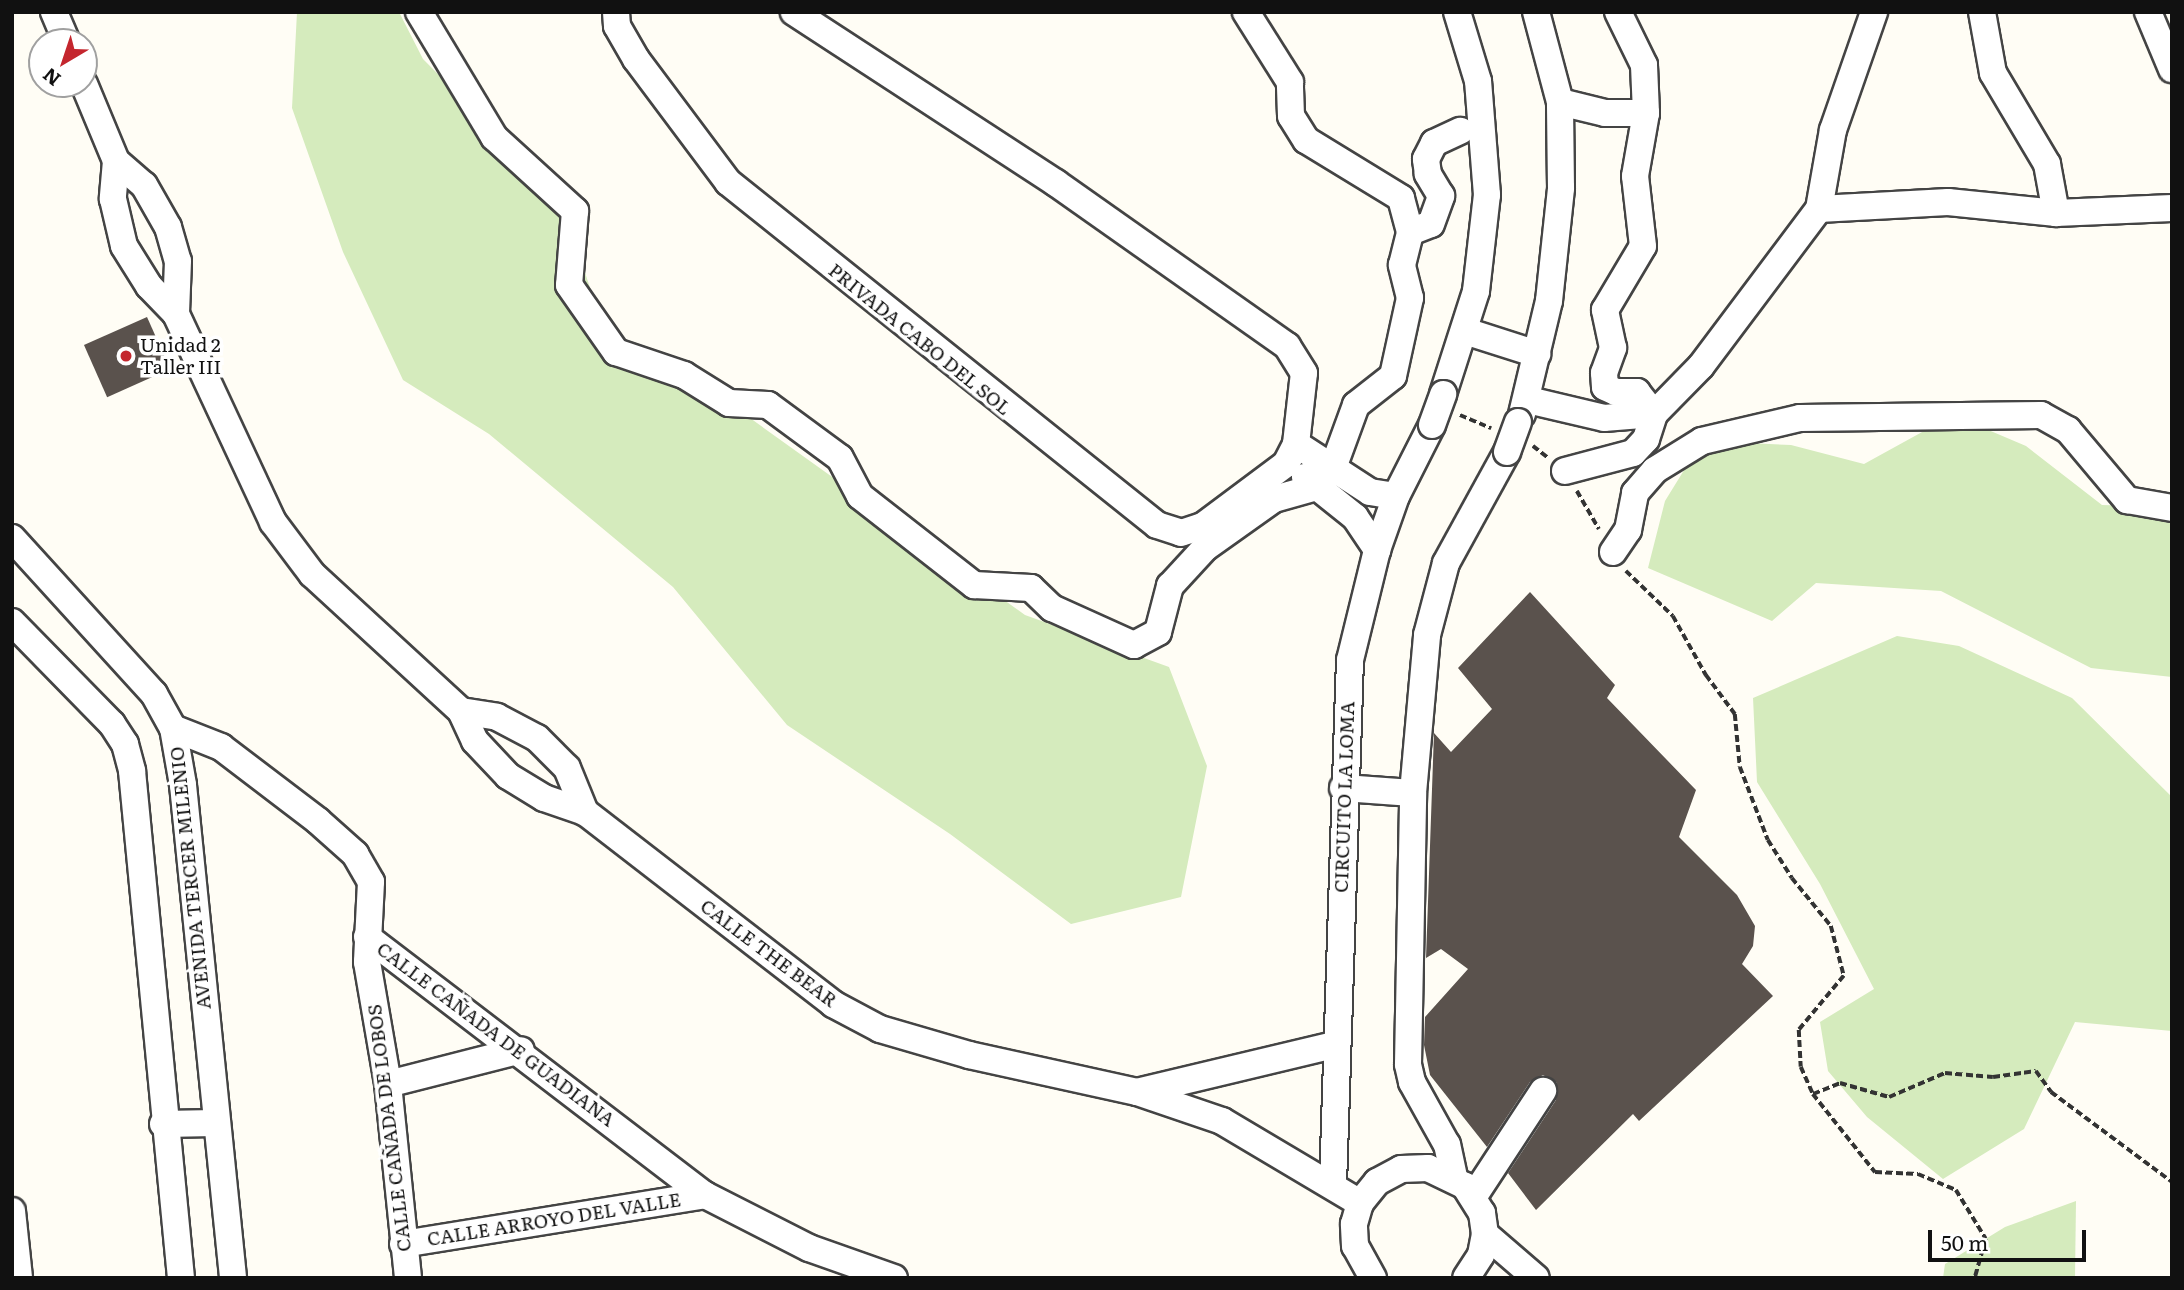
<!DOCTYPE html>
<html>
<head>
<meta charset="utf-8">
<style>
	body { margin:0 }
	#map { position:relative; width:2184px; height:1290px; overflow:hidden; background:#fffdf5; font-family:Literata,serif }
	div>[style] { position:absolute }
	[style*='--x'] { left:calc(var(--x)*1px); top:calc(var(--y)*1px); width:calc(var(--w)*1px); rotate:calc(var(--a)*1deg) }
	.green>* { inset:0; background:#d5ebbd }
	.building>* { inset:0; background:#5a524d; transform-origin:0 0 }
	.path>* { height:3.5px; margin-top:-1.75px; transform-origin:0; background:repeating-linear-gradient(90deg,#333 0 7px,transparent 0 10.5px) }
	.roads { filter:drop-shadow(2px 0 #444) drop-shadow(-2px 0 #444) drop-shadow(0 2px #444) drop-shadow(0 -2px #444) }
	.minor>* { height:26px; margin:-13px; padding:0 13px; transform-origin:13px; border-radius:13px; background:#fff }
	.bridges { filter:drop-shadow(2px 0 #444) drop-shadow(-2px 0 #444) drop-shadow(0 2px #444) drop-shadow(0 -2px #444) }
	.minor-bridge>* { height:26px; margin:-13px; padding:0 13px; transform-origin:13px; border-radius:13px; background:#fff }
	.dots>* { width:19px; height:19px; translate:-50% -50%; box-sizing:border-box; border:4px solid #fff; border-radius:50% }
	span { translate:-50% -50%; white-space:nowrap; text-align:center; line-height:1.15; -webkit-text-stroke:7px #fff; paint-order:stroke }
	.street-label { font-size:19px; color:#111 }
	.poi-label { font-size:19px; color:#111 }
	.left { translate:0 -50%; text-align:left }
	.frame { position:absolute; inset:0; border:14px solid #111; pointer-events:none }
	.north { position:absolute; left:28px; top:28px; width:70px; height:70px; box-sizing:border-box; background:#fff; border:2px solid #a0a0a0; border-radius:50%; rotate:219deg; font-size:19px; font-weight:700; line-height:28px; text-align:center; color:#111 }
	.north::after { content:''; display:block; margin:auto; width:24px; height:32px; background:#c4262e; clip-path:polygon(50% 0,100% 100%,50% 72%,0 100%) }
	.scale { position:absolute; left:1928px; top:1230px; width:158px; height:32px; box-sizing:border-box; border:4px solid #111; border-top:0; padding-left:9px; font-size:21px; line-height:24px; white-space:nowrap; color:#111; -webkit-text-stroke:5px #fff; paint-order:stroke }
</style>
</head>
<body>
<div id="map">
	<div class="green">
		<i style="clip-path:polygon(297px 12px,399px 12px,423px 59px,560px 197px,607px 339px,729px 403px,1025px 615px,1169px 667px,1207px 766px,1181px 897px,1071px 924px,950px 834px,787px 725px,673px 587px,489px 434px,403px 380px,343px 252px,292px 108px)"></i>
		<i style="clip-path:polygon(1953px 415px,2026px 446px,2102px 505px,2172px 507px,2172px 677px,2091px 668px,1941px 591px,1816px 583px,1772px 621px,1648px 568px,1665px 501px,1702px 441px,1791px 445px,1864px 464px)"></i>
		<i style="clip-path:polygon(1897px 636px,1959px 646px,2072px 698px,2172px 797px,2172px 1031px,2075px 1022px,2024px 1129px,1943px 1179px,1867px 1117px,1828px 1071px,1820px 1022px,1874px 989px,1820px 884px,1757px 782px,1753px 698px)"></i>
		<i style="clip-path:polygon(2076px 1201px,2075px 1278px,1943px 1278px,1945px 1264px,2005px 1227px)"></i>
	</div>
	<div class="building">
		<i style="left:147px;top:317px;width:57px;height:69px;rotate:66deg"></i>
		<i style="clip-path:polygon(1530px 592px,1615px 685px,1607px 698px,1696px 790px,1679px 837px,1737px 895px,1755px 926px,1753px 946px,1742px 964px,1773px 996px,1639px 1121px,1633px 1114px,1536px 1210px,1508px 1173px,1556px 1100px,1557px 1083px,1543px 1075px,1530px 1082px,1487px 1147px,1430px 1075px,1424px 1045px,1425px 1017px,1468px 969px,1441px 949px,1426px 958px,1434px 733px,1451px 752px,1492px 709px,1458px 668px)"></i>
	</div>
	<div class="path">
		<i style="--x:1460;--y:415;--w:34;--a:23"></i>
		<i style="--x:1533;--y:446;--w:18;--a:38"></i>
		<i style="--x:1577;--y:491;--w:44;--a:59.9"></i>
		<i style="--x:1626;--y:571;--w:65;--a:43.8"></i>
		<i style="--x:1673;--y:616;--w:68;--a:60.8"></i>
		<i style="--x:1706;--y:675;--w:49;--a:53.4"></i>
		<i style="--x:1735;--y:714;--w:53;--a:84.6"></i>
		<i style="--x:1740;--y:767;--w:78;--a:69"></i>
		<i style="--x:1768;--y:840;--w:45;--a:57.7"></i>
		<i style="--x:1792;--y:878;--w:62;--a:50.9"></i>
		<i style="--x:1831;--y:926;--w:52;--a:75.4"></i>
		<i style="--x:1844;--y:976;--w:70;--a:129.8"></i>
		<i style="--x:1799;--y:1030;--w:37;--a:87"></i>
		<i style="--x:1801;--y:1067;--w:30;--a:66"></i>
		<i style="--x:1813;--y:1094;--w:100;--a:51.5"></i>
		<i style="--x:1875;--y:1172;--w:43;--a:2.7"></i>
		<i style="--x:1918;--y:1174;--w:41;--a:22.8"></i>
		<i style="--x:1956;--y:1190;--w:57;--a:58.5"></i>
		<i style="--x:1986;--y:1239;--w:41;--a:105.8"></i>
		<i style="--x:1813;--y:1094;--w:29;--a:-22"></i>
		<i style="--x:1840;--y:1083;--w:51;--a:15.9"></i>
		<i style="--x:1889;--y:1097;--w:61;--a:-23.2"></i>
		<i style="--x:1945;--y:1073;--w:48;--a:4.8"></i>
		<i style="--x:1993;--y:1077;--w:43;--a:-7.9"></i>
		<i style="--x:2036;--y:1071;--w:26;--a:54"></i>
		<i style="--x:2051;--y:1092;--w:151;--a:36.6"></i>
	</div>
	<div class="roads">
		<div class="minor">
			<i style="--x:54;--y:12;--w:33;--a:67"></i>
			<i style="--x:419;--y:12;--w:146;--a:59"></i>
			<i style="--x:494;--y:137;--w:110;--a:42.4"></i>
			<i style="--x:575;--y:211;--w:74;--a:94.6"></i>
			<i style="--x:569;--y:285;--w:82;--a:55"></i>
			<i style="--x:616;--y:352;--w:72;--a:18.7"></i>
			<i style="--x:684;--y:375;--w:53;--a:31.9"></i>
			<i style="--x:729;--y:403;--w:39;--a:3"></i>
			<i style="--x:768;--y:405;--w:89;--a:36.4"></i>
			<i style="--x:840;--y:458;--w:43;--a:62.2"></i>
			<i style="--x:860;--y:496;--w:145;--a:38"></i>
			<i style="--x:974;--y:585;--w:57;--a:3"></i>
			<i style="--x:1031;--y:588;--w:29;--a:44"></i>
			<i style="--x:1052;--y:608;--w:90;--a:24.3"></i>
			<i style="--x:1134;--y:645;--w:27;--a:-28"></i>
			<i style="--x:1158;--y:632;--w:48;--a:-75.4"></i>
			<i style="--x:1170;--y:586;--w:52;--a:-47.4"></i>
			<i style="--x:1205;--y:548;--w:85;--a:-35.4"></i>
			<i style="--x:1274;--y:499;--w:48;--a:-15.8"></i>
			<i style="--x:1320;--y:486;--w:22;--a:-54"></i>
			<i style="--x:1333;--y:468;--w:67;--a:-69.9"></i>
			<i style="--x:1356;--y:405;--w:47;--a:-38.1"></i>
			<i style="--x:1393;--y:376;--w:80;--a:-77.7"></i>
			<i style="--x:1410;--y:298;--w:34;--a:-104"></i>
			<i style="--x:1402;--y:265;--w:34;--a:-76"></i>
			<i style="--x:1410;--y:232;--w:35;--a:-105"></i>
			<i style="--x:1401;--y:198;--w:111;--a:-148.6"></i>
			<i style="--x:1306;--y:140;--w:28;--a:-122"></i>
			<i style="--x:1291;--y:116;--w:34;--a:-92"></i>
			<i style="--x:1290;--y:82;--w:83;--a:-122.2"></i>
			<i style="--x:616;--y:12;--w:14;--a:86"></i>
			<i style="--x:617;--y:26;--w:38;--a:60"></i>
			<i style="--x:636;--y:59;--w:154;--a:53.2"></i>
			<i style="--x:728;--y:182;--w:549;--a:38.64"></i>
			<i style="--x:1157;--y:525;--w:25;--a:18"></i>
			<i style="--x:1181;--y:533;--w:23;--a:-18"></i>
			<i style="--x:1203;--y:526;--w:104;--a:-36.8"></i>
			<i style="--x:1286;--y:464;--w:22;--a:-63"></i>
			<i style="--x:1296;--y:444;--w:71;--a:-83.6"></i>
			<i style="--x:1304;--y:373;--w:32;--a:-122"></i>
			<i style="--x:1287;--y:346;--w:283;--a:-144.8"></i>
			<i style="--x:1056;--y:183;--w:313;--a:-146.9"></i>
			<i style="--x:1982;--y:12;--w:62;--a:79.8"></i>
			<i style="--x:1993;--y:73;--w:106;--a:59.3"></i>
			<i style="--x:2047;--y:164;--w:50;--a:79.6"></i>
			<i style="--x:2148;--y:12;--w:62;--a:67.2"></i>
			<i style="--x:84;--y:84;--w:83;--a:67.4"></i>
			<i style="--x:116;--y:161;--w:37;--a:41"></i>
			<i style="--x:144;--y:185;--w:48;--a:60.3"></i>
			<i style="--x:168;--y:227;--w:35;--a:74"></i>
			<i style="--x:178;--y:261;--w:53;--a:92.2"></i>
			<i style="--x:1560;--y:102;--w:46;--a:13.7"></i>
			<i style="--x:1605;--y:113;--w:41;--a:0"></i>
			<i style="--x:116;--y:161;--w:38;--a:95"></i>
			<i style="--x:113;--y:199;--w:48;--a:76.8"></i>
			<i style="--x:124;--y:246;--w:47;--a:58"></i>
			<i style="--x:149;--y:286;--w:39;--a:46"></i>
			<i style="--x:176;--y:314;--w:230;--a:65"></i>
			<i style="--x:273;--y:522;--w:65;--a:53.1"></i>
			<i style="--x:312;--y:574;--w:202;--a:42.6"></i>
			<i style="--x:461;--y:711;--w:33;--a:65"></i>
			<i style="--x:475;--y:741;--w:48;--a:46.7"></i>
			<i style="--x:508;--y:776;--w:42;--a:31.4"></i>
			<i style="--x:544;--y:798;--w:43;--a:18.9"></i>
			<i style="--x:585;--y:812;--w:314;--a:37.7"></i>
			<i style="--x:833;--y:1004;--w:53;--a:28"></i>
			<i style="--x:880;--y:1029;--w:93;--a:16.3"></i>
			<i style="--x:969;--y:1055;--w:172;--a:12.4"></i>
			<i style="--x:1137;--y:1092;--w:90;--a:18.8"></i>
			<i style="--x:1222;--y:1121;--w:161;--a:30.7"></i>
			<i style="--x:1819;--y:209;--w:129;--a:-3.1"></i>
			<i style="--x:1948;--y:202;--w:109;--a:5.8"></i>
			<i style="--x:2056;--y:213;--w:116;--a:-2.5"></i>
			<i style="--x:1410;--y:232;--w:22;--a:-21"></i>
			<i style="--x:1431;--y:224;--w:30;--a:-70"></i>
			<i style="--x:1441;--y:196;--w:26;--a:-121"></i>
			<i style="--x:1428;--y:174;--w:15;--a:-98"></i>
			<i style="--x:1426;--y:159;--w:18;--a:-63"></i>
			<i style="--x:1434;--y:143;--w:29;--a:-25"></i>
			<i style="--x:1465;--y:331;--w:76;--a:17.7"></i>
			<i style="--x:1443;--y:394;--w:108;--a:-72.2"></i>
			<i style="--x:1476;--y:291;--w:97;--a:-83.5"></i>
			<i style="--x:1487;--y:195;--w:114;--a:-94.5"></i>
			<i style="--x:1478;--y:81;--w:72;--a:-106.9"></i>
			<i style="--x:1528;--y:400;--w:78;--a:13.3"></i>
			<i style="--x:1604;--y:418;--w:50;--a:-4.6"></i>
			<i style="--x:1654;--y:414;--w:67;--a:-45.6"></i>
			<i style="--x:1701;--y:366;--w:196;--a:-53.1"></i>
			<i style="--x:1819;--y:209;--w:80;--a:-80"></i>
			<i style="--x:1833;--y:130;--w:125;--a:-70.8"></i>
			<i style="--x:1522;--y:414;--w:116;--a:-76.6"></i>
			<i style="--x:1549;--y:301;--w:114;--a:-83.9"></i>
			<i style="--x:1561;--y:188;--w:86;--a:-90.7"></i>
			<i style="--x:1560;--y:102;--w:93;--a:-104.9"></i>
			<i style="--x:1296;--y:444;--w:88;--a:33"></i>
			<i style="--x:1370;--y:492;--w:26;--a:9"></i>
			<i style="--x:1565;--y:471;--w:70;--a:-14.8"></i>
			<i style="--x:1633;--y:453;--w:19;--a:-47"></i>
			<i style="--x:1646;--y:439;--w:26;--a:-72"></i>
			<i style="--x:1654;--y:414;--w:28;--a:-128"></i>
			<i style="--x:1637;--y:392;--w:21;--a:180"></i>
			<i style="--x:1616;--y:392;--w:12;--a:-156"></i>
			<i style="--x:1605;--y:387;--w:14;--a:-94"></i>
			<i style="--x:1604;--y:373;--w:27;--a:-70"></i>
			<i style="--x:1613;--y:348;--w:39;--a:-102"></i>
			<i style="--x:1605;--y:310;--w:74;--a:-59.3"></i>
			<i style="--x:1643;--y:246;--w:70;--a:-96.5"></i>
			<i style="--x:1635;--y:176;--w:64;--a:-80.1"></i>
			<i style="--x:1646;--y:113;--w:48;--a:-92.4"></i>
			<i style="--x:1644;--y:65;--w:59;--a:-116.1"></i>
			<i style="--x:1305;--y:477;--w:64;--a:38.7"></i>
			<i style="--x:1355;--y:517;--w:40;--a:56"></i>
			<i style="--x:12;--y:538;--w:211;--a:47.7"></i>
			<i style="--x:154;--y:694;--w:39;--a:61"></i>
			<i style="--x:173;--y:728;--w:58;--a:80"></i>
			<i style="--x:183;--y:785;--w:496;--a:84.2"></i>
			<i style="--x:1613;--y:552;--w:27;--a:-56"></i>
			<i style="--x:1628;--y:530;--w:38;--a:-79"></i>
			<i style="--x:1635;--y:493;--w:30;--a:-49"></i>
			<i style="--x:1655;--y:470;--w:55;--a:-31.7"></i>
			<i style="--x:1702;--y:441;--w:101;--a:-13.2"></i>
			<i style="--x:1800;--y:418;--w:241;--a:-0.7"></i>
			<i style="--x:2041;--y:415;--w:31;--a:29"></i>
			<i style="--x:2068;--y:430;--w:92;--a:49.9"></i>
			<i style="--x:2127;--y:500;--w:46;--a:10.1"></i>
			<i style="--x:12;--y:622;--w:143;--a:45.6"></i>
			<i style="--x:112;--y:724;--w:24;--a:57"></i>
			<i style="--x:125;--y:744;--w:28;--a:75"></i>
			<i style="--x:132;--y:771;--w:509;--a:84.48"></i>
			<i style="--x:461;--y:711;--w:36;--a:9"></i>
			<i style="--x:497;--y:717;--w:45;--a:27.7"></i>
			<i style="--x:537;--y:738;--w:42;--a:45"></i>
			<i style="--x:567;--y:768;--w:48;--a:67.8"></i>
			<i style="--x:173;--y:728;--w:52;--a:21.6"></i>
			<i style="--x:221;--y:747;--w:122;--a:37.3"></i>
			<i style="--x:318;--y:821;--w:50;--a:41.7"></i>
			<i style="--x:355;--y:854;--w:32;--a:60"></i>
			<i style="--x:371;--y:882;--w:80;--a:92.9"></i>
			<i style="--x:367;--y:962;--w:124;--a:80.2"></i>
			<i style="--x:388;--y:1084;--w:195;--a:84.1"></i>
			<i style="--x:1343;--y:788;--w:70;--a:4.1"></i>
			<i style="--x:367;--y:937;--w:425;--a:37.4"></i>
			<i style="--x:705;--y:1195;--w:117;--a:27"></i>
			<i style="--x:809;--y:1248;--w:90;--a:19.4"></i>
			<i style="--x:388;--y:1084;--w:137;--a:-14.3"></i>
			<i style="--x:1137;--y:1092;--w:204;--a:-13.4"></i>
			<i style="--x:163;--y:1124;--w:52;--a:-1.1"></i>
			<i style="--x:1454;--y:1177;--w:33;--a:-102"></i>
			<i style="--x:1447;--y:1145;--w:72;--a:-119.1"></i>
			<i style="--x:1412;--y:1082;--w:18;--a:-103"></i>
			<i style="--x:1408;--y:1064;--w:271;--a:-88.9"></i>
			<i style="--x:1413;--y:793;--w:159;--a:-84.9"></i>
			<i style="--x:1427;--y:635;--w:74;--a:-75.2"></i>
			<i style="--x:1446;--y:563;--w:127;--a:-61.2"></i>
			<i style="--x:1333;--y:1185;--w:525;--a:-88.15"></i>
			<i style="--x:1350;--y:660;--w:113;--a:-76.2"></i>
			<i style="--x:1377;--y:550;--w:57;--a:-70.6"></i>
			<i style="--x:1396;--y:496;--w:80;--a:-63.1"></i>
			<i style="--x:1474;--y:1196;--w:126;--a:-56.7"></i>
			<i style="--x:12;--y:1211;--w:67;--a:84"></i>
			<i style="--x:1485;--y:1234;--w:67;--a:40.8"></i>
			<i style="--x:403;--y:1244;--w:306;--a:-9.2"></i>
			<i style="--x:1373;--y:1278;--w:37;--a:-119"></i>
			<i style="--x:1355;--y:1246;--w:22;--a:-93"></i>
			<i style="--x:1354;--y:1224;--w:22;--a:-74"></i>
			<i style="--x:1360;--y:1203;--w:27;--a:-51"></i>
			<i style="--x:1377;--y:1182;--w:27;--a:-28"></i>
			<i style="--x:1401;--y:1169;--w:27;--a:-2"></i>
			<i style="--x:1428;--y:1168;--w:41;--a:25.9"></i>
			<i style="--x:1465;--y:1186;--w:32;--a:58"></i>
			<i style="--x:1482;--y:1213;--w:21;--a:82"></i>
			<i style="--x:1485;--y:1234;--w:21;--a:101"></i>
			<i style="--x:1481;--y:1255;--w:27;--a:123"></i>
		</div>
	</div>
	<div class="bridges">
		<div class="minor-bridge">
			<i style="--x:1432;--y:425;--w:33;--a:-70"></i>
			<i style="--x:1507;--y:452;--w:32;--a:-70"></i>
		</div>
	</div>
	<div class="dots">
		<i style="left:126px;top:356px;background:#c4262e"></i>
	</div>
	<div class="street-label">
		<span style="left:920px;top:339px;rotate:39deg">PRIVADA CABO DEL SOL</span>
		<span style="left:1344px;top:797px;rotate:-88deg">CIRCUITO LA LOMA</span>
		<span style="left:190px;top:878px;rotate:-96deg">AVENIDA TERCER MILENIO</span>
		<span style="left:769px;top:953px;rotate:37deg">CALLE THE BEAR</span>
		<span style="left:496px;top:1034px;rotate:37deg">CALLE CAÑADA DE GUADIANA</span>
		<span style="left:389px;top:1128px;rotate:-97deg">CALLE CAÑADA DE LOBOS</span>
		<span style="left:554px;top:1219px;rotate:-9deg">CALLE ARROYO DEL VALLE</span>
	</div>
	<div class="poi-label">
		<span class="left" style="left:140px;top:356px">Unidad 2<br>Taller III</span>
	</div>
	<div class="frame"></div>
	<div class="north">N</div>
	<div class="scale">50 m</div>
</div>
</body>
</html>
